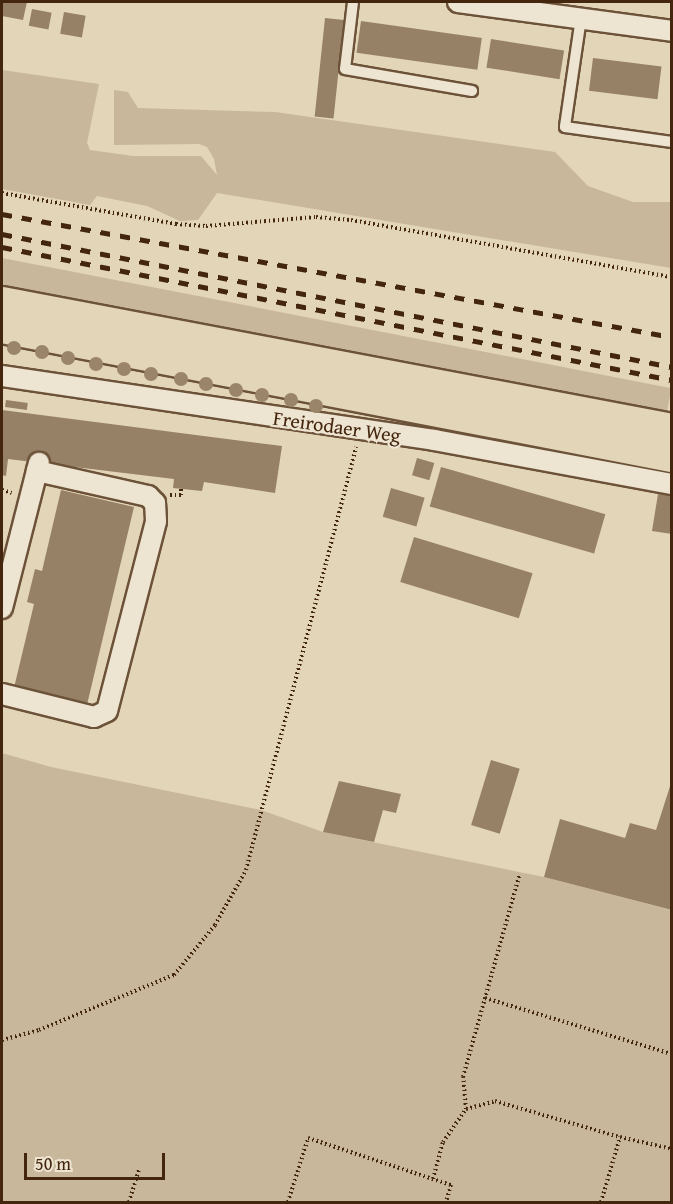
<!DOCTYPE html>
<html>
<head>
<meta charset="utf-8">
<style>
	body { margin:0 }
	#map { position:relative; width:673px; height:1204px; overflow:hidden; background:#e3d5b8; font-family:"Gentium Book Plus",serif }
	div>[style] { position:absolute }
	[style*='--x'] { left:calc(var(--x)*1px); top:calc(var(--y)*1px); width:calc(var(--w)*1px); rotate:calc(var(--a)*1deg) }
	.green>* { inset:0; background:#c8b79b; transform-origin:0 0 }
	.building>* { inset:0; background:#978166; transform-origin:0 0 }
	.path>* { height:4px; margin-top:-2px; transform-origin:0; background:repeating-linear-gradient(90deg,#44260e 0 1.5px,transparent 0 4.5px) }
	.roads { filter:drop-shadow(2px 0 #6c5238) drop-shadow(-2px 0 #6c5238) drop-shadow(0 2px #6c5238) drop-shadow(0 -2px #6c5238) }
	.service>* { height:10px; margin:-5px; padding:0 5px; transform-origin:5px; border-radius:5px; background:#ede4d1 }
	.minor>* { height:20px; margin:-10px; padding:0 10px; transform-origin:10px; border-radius:10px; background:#ede4d1 }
	.primary>* { height:32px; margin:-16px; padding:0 16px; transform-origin:16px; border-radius:16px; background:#e3d5b8 }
	.rail>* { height:4.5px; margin-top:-2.25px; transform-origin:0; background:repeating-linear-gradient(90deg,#44260e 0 10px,transparent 0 20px) }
	.trees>* { width:14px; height:14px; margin:-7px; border-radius:50%; background:#9a856a }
	span { translate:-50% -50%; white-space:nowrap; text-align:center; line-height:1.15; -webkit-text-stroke:4.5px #ede4d1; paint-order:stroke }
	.street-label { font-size:20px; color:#44260e }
	.frame { position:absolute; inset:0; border:3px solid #44260e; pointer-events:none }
	.scale { position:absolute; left:24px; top:1153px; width:141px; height:27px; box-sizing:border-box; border:3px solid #44260e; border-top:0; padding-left:8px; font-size:18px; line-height:21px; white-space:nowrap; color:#44260e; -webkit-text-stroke:4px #ede4d1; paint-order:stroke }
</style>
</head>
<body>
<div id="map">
	<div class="green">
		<i style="clip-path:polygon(2px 70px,99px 84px,87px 143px,90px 150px,133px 156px,201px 156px,217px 175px,214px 159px,207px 147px,199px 144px,114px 145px,114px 90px,128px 92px,138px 108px,275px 112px,555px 152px,588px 186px,633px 202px,671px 202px,671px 268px,217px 193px,198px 220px,180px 221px,147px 206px,97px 196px,90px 205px,2px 189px)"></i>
		<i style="left:2px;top:258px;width:682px;height:35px;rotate:11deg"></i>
		<i style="clip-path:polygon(2px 753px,51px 767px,261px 810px,323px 832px,544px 877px,671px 910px,671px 1202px,2px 1202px)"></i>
	</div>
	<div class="building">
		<i style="clip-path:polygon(2px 2px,27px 2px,23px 20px,2px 16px)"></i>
		<i style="left:32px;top:9px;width:20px;height:17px;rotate:11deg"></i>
		<i style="left:64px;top:12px;width:22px;height:22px;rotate:10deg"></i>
		<i style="left:325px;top:18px;width:19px;height:99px;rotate:6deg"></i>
		<i style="left:361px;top:21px;width:122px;height:32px;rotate:8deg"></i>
		<i style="left:491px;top:39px;width:74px;height:29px;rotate:9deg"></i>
		<i style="left:593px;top:58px;width:69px;height:33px;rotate:7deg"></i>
		<i style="left:6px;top:400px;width:22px;height:7px;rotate:8deg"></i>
		<i style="clip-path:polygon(2px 410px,282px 446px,275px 493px,204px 482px,202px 491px,173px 488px,174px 479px,8px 459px,6px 476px,2px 475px)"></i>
		<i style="left:417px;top:458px;width:18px;height:18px;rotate:16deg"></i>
		<i style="left:441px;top:467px;width:171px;height:41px;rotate:16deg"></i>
		<i style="left:391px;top:488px;width:35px;height:30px;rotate:16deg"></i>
		<i style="clip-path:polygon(61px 490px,134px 507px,86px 709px,13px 692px,34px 604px,27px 602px,35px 569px,42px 571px)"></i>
		<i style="clip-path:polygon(658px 494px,672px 496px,672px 534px,652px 531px)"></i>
		<i style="left:414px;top:537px;width:124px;height:47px;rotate:17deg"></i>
		<i style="left:491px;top:760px;width:30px;height:68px;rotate:17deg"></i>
		<i style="clip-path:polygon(672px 780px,672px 910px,544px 877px,560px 819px,625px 838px,630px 823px,656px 830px)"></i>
		<i style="clip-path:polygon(339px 781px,401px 794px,396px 813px,383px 810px,374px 842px,323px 832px)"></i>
	</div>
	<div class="path">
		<i style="--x:2;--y:193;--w:177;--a:10.1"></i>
		<i style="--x:176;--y:224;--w:30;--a:4"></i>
		<i style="--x:206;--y:226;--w:110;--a:-4.7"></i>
		<i style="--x:316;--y:217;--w:35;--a:5"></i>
		<i style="--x:351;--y:220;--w:326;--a:10.1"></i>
		<i style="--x:2;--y:490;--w:10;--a:17"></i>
		<i style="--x:170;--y:495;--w:11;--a:0"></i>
		<i style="--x:181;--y:495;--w:6;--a:-90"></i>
		<i style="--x:485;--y:998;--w:195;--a:16.7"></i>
		<i style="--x:2;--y:1040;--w:38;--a:-15"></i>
		<i style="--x:39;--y:1030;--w:146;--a:-22.2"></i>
		<i style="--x:174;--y:975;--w:65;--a:-50.6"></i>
		<i style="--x:215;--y:925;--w:63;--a:-60.6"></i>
		<i style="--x:246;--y:870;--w:437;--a:-75.4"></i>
		<i style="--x:466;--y:1109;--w:32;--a:-95"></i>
		<i style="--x:463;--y:1077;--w:209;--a:-74.4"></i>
		<i style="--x:433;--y:1179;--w:38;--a:-75"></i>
		<i style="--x:443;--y:1142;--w:40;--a:-55.1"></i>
		<i style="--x:466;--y:1109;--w:30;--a:-15"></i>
		<i style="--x:495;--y:1101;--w:130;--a:16.1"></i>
		<i style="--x:129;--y:1202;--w:34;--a:-73"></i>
		<i style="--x:288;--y:1202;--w:67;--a:-72.6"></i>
		<i style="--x:308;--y:1138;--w:151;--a:18.2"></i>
		<i style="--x:451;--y:1185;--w:18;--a:106"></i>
		<i style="--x:601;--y:1202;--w:68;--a:-73.7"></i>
		<i style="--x:620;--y:1137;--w:53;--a:13"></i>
	</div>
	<div class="roads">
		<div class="service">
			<i style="--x:353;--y:2;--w:67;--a:96.8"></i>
			<i style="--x:345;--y:69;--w:129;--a:9.8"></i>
			<i style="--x:581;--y:18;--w:110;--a:98.4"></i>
			<i style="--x:565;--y:127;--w:108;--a:8"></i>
		</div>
		<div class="minor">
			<i style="--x:458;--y:2;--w:216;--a:7.7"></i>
			<i style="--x:2;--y:376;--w:437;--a:8.4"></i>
			<i style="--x:434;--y:440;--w:242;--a:10.5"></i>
			<i style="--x:2;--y:608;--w:150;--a:-75.7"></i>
			<i style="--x:2;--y:694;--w:95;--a:14"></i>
			<i style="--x:94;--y:717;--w:14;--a:-25"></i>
			<i style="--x:107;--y:711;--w:196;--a:-75.5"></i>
			<i style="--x:156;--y:521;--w:18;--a:-93"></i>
			<i style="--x:155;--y:503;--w:10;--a:-135"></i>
			<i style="--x:148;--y:496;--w:114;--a:-167.3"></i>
		</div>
		<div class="primary">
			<i style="--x:2;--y:303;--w:682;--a:10.73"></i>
			<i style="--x:2;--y:327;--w:682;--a:10.9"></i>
		</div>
	</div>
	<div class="rail">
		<i style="--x:2;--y:214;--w:681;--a:10.4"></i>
		<i style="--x:2;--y:234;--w:683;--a:11.23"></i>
		<i style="--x:2;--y:247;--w:683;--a:11.23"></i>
	</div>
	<div class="trees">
		<i style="left:14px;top:348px"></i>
		<i style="left:42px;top:352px"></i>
		<i style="left:68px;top:358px"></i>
		<i style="left:96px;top:364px"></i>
		<i style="left:124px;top:369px"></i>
		<i style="left:151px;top:374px"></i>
		<i style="left:181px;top:379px"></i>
		<i style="left:206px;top:384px"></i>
		<i style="left:236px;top:390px"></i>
		<i style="left:262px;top:395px"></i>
		<i style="left:291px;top:400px"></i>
		<i style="left:316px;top:406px"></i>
	</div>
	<div class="street-label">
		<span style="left:337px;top:426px;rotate:8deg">Freirodaer Weg</span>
	</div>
	<div class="frame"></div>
	<div class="scale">50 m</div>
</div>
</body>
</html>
